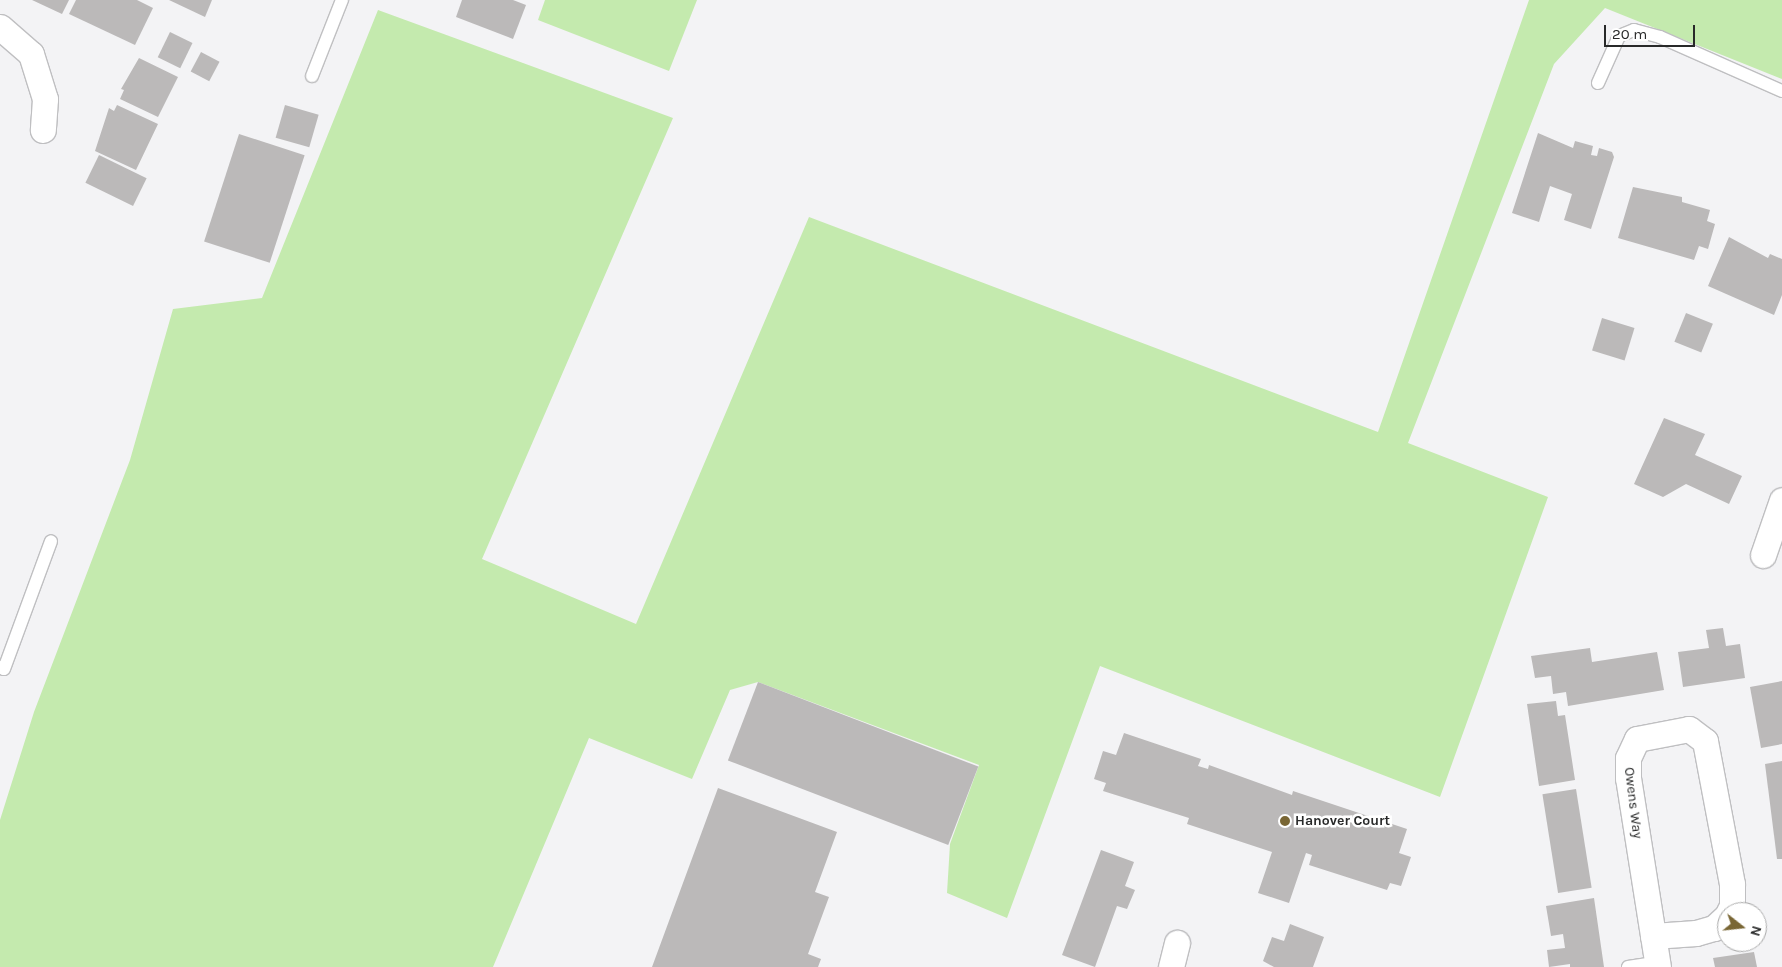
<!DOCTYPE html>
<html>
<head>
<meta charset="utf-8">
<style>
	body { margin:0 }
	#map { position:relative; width:1782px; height:967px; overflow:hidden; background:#f3f3f5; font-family:Karla,sans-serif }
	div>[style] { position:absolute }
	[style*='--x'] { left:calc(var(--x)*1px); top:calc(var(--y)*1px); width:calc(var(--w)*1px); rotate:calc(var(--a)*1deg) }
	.green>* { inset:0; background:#c4eaae }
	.building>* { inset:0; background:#bbb9b9; transform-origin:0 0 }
	.roads { filter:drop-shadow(1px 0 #bfbfc1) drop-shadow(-1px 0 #bfbfc1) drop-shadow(0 1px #bfbfc1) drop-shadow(0 -1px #bfbfc1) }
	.lane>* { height:12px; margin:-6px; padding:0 6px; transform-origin:6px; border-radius:6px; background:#fff }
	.street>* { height:25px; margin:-12.5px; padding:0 12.5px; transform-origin:12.5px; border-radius:12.5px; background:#fff }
	.dots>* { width:14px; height:14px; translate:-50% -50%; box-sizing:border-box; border:2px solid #fff; border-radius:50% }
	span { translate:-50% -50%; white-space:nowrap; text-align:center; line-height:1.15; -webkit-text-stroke:5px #fff; paint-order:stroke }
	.street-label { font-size:14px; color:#282929 }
	.poi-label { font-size:14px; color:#282929; font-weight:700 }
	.left { translate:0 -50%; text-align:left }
	.north { position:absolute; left:1717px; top:902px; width:50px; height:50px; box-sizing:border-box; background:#fff; border:1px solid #a9a9a9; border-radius:50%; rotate:106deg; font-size:14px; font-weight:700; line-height:20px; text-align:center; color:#282929 }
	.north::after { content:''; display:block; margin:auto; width:18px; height:22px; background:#796634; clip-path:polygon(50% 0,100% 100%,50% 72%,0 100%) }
	.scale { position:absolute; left:1604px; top:25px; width:91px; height:22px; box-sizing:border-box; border:2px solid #282929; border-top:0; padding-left:6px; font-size:15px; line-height:18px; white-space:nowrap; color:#282929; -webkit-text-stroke:4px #fff; paint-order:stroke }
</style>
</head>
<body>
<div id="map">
	<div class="green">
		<i style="clip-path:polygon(545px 0,697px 0,669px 71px,538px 20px)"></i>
		<i style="clip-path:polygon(1529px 0,1782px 0,1782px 79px,1605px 8px,1554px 64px,1408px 443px,1548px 497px,1440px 797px,1100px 666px,1007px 918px,947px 893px,950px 844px,979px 765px,758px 682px,730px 690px,692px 779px,589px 738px,493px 967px,0 967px,0 820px,34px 712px,130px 460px,173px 309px,262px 298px,378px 10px,673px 118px,482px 559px,636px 624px,809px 217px,1378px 432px)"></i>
	</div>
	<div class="building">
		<i style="clip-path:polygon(32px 0,69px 0,62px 14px)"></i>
		<i style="clip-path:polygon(76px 0,137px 0,153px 8px,135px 45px,69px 14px)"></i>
		<i style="clip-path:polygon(169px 0,212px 0,205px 17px)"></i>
		<i style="clip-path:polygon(462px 0,513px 0,526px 5px,513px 39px,456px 17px)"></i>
		<i style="left:170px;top:32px;width:25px;height:28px;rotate:26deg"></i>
		<i style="left:201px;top:52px;width:21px;height:22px;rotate:28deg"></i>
		<i style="clip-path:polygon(139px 58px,178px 77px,158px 117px,120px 99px,124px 90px,121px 89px)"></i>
		<i style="clip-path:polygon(117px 105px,158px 124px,136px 170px,95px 151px,109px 108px,114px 111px)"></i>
		<i style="left:285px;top:105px;width:35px;height:34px;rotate:16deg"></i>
		<i style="clip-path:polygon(1538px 133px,1573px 148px,1575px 141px,1593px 146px,1591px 155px,1597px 156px,1599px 148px,1612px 152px,1614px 157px,1591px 229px,1564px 220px,1572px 194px,1550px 186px,1539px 222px,1512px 213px)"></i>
		<i style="left:239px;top:134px;width:69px;height:113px;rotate:18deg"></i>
		<i style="left:99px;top:155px;width:53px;height:31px;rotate:26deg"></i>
		<i style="clip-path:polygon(1633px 187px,1682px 197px,1682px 202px,1710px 210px,1707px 221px,1715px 224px,1708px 249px,1699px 246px,1694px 260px,1618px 238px)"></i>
		<i style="clip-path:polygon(1729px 237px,1768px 258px,1770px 254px,1782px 259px,1782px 295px,1774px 315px,1708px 286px)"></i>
		<i style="left:1686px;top:313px;width:29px;height:31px;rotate:22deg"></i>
		<i style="left:1602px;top:318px;width:34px;height:34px;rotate:17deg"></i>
		<i style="clip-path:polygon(1664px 418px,1705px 434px,1695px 455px,1742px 476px,1729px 504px,1686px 484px,1663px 497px,1634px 484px)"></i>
		<i style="clip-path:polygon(1723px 628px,1726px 646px,1740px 644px,1745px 678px,1683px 687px,1678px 652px,1709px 648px,1706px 630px)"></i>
		<i style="clip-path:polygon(1590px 648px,1592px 662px,1657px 652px,1664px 690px,1568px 706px,1566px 692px,1553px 694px,1551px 676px,1535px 678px,1531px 656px)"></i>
		<i style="clip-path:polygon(1782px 681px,1782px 744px,1761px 748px,1750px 687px)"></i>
		<i style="left:758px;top:682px;width:236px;height:84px;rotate:21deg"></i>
		<i style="clip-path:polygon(1556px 701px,1558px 716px,1565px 715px,1575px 780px,1539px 786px,1527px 704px)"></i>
		<i style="clip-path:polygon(1124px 733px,1201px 759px,1198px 766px,1208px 769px,1209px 765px,1292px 795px,1293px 791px,1407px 829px,1399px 853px,1411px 857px,1401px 886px,1390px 883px,1387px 890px,1309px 865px,1312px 855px,1306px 853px,1289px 903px,1258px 893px,1272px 852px,1187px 824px,1189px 818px,1103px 791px,1106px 783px,1094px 779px,1103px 751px,1116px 755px)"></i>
		<i style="clip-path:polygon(1782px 761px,1782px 859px,1777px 859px,1765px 764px)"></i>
		<i style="clip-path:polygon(718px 788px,837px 832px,815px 892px,829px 897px,808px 954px,821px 959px,818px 967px,652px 967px)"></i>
		<i style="left:1576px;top:789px;width:100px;height:34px;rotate:81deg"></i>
		<i style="clip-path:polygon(1101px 850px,1134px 862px,1125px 886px,1135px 890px,1127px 909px,1117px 906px,1095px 967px,1062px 955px)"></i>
		<i style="clip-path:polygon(1594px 898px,1604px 967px,1570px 967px,1570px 964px,1549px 967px,1547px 950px,1565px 948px,1563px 934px,1551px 936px,1546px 906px)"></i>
		<i style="clip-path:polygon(1290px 924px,1324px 937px,1313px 967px,1274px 967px,1263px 961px,1272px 937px,1284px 941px)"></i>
		<i style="clip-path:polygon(1754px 952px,1757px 967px,1715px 967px,1713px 958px)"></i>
	</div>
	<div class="roads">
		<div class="lane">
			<i style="--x:312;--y:76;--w:82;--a:-68.5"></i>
			<i style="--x:1598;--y:83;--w:51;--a:-65.9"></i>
			<i style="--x:1619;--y:36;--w:16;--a:-22"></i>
			<i style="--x:1634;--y:30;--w:27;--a:15"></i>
			<i style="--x:1660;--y:37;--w:133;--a:23.9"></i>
			<i style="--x:0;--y:667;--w:4;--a:27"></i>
			<i style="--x:4;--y:669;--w:136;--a:-69.8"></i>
			<i style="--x:1628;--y:967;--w:30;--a:-9"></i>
		</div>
		<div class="street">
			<i style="--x:0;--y:27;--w:41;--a:41.1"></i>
			<i style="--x:31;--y:54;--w:47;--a:72.7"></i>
			<i style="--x:45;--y:99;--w:31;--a:94"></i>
			<i style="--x:1763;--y:555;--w:58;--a:-70.9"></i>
			<i style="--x:1653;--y:936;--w:43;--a:-4"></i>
			<i style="--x:1696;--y:933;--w:19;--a:-16"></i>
			<i style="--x:1714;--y:928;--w:18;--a:-43"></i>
			<i style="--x:1171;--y:967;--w:25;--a:-76"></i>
			<i style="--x:1658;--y:967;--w:191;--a:-99"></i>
			<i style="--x:1628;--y:778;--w:20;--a:-90"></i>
			<i style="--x:1628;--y:758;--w:21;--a:-65"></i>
			<i style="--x:1637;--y:739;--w:53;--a:-10.9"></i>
			<i style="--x:1689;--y:729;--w:20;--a:37"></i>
			<i style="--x:1705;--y:741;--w:146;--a:79.3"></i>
			<i style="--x:1732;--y:884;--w:22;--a:90"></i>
			<i style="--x:1732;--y:906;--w:7;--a:117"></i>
		</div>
	</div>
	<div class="dots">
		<i style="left:1285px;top:821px;background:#796634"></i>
	</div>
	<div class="street-label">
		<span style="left:1633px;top:803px;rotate:83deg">Owens Way</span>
	</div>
	<div class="poi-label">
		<span class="left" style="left:1295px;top:821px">Hanover Court</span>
	</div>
	<div class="north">N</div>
	<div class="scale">20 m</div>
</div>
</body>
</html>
